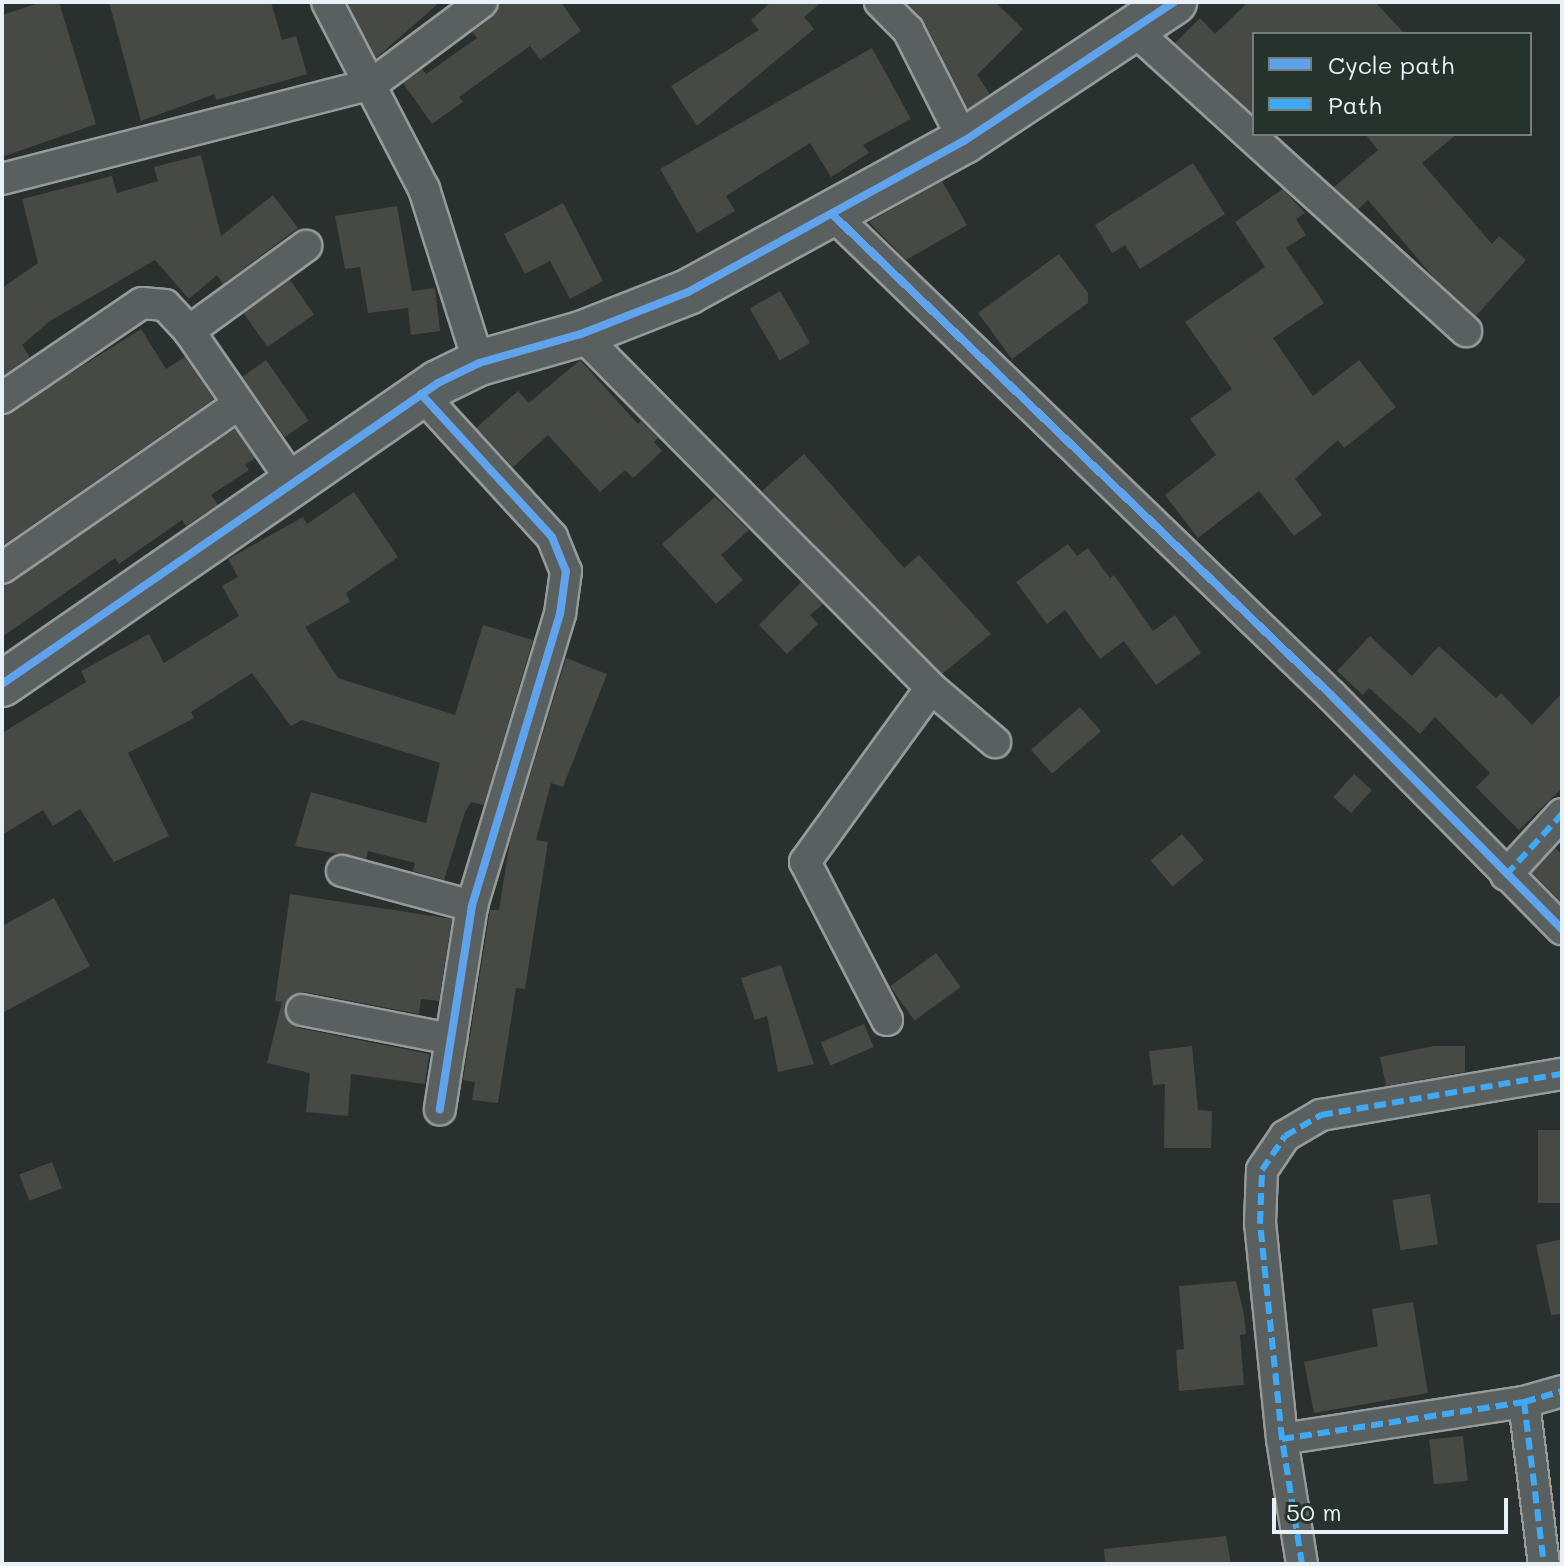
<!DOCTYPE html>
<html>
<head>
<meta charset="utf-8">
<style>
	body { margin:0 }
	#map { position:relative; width:1564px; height:1566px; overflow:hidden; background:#29302d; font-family:Mali,sans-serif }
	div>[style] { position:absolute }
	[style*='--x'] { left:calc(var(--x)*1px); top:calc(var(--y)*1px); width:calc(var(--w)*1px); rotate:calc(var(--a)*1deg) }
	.building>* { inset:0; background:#474944; transform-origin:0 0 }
	.roads { filter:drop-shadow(2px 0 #959a9a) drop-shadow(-2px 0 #959a9a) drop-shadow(0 2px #959a9a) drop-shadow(0 -2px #959a9a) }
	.street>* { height:30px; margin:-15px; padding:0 15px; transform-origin:15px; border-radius:15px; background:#5a6060 }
	.secondary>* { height:44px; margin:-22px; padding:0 22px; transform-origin:22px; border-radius:22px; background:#5a6060 }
	.quiet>* { height:6px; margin-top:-3px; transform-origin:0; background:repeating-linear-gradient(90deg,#3fa9f5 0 12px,transparent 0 18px) }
	.cycleway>* { height:8px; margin:-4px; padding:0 4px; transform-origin:4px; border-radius:4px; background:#60a3ed }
	span { translate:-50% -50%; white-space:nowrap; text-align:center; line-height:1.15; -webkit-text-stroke:8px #26332d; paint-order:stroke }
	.frame { position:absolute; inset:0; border:4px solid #e8f1f8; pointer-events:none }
	.legend { position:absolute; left:1252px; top:32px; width:280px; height:104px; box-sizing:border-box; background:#26332d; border:2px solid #747f7e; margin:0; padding:10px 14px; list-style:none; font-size:24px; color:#e8f1f8 }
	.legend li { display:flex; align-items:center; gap:16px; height:40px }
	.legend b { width:40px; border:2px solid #747f7e }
	.scale { position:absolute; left:1272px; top:1498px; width:236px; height:36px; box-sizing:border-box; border:4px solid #e8f1f8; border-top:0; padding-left:10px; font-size:24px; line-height:28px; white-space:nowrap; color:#e8f1f8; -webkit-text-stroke:6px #26332d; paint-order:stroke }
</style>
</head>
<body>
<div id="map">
	<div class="building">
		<i style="clip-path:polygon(42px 2px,59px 2px,96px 124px,2px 157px,2px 15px)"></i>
		<i style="clip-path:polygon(109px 2px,271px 2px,282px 40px,296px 36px,307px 74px,216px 100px,215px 94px,141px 121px)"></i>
		<i style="clip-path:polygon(347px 2px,440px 2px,376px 58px)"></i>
		<i style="clip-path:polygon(500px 2px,561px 2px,581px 31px,540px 60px,530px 46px,459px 97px,463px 102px,432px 124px,403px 83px,422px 69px,426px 74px,477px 38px,472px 32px,493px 16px)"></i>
		<i style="clip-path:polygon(771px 2px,822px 2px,804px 17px,814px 29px,697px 126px,671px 86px,759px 30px,751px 20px)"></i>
		<i style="clip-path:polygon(905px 2px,995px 2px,1023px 29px,977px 75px,990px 94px,968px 109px,924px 22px)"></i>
		<i style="clip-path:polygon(1248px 2px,1375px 2px,1405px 34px,1254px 34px,1254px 115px,1175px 43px,1200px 18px,1215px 34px)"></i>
		<i style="clip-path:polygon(872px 48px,911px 119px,863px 145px,869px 153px,831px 177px,810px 143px,726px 196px,735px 211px,697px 233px,660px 169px)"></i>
		<i style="clip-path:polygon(1365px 134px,1457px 134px,1422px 163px,1492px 244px,1499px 236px,1526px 260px,1476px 316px,1434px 278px,1368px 200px,1358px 209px,1334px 187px,1378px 150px)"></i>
		<i style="clip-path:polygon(201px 155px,221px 236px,273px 195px,298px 228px,223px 284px,217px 275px,189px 299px,155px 260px,50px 321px,22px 345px,30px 357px,2px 376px,2px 288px,38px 263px,22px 199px,112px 176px,117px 193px,158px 181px,154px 167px)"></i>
		<i style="clip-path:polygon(1193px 163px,1225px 214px,1140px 269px,1125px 245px,1112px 253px,1095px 225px)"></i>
		<i style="clip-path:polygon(942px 181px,967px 225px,906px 260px,869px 222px)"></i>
		<i style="clip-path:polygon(1283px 189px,1305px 213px,1296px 219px,1306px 235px,1286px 248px,1324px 303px,1273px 338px,1313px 396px,1359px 360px,1396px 407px,1344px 448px,1338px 440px,1295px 479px,1322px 515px,1294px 536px,1259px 491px,1198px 538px,1165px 495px,1216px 455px,1190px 419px,1232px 389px,1185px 322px,1265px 267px,1235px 222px)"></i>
		<i style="clip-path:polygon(563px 203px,603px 281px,570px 299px,550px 261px,525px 274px,504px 234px)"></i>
		<i style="clip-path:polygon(397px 206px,412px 291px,435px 288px,440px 331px,411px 335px,408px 308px,368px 313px,360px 267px,345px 269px,335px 216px)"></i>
		<i style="clip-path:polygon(1059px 254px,1088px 293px,1088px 303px,1012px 359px,978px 313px)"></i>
		<i style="left:290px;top:280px;width:42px;height:57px;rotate:55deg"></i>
		<i style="left:780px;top:291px;width:60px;height:35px;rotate:60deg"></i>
		<i style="clip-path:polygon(141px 329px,166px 369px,185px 357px,214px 399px,2px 546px,2px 416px)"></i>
		<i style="left:266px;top:360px;width:74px;height:29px;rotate:55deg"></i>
		<i style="clip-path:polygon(580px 360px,638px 424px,641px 421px,658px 438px,654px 442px,662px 451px,633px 478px,625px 470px,600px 492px,548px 435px,513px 467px,476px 428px,518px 391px,529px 403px)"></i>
		<i style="clip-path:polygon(235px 429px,255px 458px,245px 465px,249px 470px,211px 495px,218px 505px,186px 526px,182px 520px,119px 564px,115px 558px,2px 637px,2px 586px)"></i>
		<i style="clip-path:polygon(804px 454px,904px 568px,919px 555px,991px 634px,942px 674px,762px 491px)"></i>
		<i style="clip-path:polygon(354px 492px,398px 557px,346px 593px,350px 602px,305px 627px,338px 678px,455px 715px,483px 625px,533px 640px,484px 805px,471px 802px,465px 812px,444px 880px,413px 871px,415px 863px,368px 851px,366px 859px,295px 846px,311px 792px,426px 823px,440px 763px,302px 720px,291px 726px,252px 673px,191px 712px,194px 718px,128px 753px,169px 836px,114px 862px,80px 809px,53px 826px,43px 810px,2px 835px,2px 733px,86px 682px,81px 671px,149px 634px,164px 663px,239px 616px,222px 586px,238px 577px,228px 559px,303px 517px,307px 524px)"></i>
		<i style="clip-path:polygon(715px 497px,749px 530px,721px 555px,743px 580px,716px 604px,662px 544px)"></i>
		<i style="clip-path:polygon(1068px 544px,1077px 556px,1088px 548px,1110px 578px,1114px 575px,1153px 631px,1175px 615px,1201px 653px,1156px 685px,1124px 641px,1100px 659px,1065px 610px,1047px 624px,1016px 582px)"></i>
		<i style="clip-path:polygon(801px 582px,823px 604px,810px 615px,818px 624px,787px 654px,759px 625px)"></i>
		<i style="clip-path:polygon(1370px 636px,1412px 676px,1439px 646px,1496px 698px,1501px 693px,1532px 725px,1562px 693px,1562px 788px,1519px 830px,1476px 787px,1490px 773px,1435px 717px,1420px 734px,1369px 688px,1363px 695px,1337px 671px)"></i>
		<i style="clip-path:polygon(566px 658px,607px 674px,563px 787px,551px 783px,536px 840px,548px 842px,525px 989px,516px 988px,498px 1103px,472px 1100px,475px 1082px,463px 1080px,490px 910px,499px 910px,510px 841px)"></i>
		<i style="left:1080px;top:707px;width:32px;height:65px;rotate:49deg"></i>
		<i style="left:1354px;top:774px;width:24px;height:31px;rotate:42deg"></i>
		<i style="left:1182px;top:834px;width:34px;height:41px;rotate:50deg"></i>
		<i style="clip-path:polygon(1555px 848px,1562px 854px,1562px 903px,1532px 873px)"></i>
		<i style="clip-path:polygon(290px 894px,452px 919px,439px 1001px,421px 999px,419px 1014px,305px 992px,289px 998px,284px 1007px,290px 1023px,299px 1028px,429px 1054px,425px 1084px,351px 1074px,348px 1116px,306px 1112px,310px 1073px,267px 1063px,282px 1002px,275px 1001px)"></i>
		<i style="clip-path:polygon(54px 898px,90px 966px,2px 1013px,2px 926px)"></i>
		<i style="left:936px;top:953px;width:42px;height:57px;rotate:54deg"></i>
		<i style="clip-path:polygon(781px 965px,814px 1064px,778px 1072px,767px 1016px,755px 1020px,741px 978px)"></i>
		<i style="left:864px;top:1024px;width:25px;height:47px;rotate:67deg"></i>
		<i style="clip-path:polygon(1192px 1046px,1198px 1110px,1212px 1111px,1211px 1148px,1164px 1148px,1165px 1084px,1153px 1085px,1149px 1051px)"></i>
		<i style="clip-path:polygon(1434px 1046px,1465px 1046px,1465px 1072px,1386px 1086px,1380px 1057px)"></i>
		<i style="left:1562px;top:1130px;width:73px;height:24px;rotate:90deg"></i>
		<i style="left:52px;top:1162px;width:28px;height:35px;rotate:69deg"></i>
		<i style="left:1430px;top:1194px;width:51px;height:38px;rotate:81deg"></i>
		<i style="clip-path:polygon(1562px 1239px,1562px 1314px,1551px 1315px,1536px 1245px)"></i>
		<i style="clip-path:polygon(1236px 1281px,1244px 1315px,1246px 1334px,1240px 1335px,1244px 1385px,1179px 1391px,1176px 1350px,1184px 1349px,1179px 1286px)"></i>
		<i style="clip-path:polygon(1413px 1302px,1428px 1393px,1314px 1413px,1304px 1362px,1378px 1346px,1372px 1309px)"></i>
		<i style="left:1463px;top:1436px;width:45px;height:34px;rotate:84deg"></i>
		<i style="clip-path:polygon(1226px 1536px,1231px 1564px,1105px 1564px,1104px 1549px)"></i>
	</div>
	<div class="roads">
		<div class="street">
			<i style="--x:327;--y:2;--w:211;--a:62.6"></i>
			<i style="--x:424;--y:189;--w:182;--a:72.5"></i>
			<i style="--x:880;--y:2;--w:40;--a:45"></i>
			<i style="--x:908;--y:30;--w:124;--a:63.2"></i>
			<i style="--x:1135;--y:31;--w:447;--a:42.2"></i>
			<i style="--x:2;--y:179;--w:382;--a:-14.4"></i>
			<i style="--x:372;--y:84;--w:137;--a:-36.7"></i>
			<i style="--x:832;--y:214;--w:693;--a:43.95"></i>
			<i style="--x:1331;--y:695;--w:329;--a:45.4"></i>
			<i style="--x:189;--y:331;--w:145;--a:-36"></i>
			<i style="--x:581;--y:334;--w:498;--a:45.3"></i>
			<i style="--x:931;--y:688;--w:84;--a:40.2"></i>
			<i style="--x:421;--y:394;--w:194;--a:47.5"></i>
			<i style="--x:552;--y:537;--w:37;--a:68"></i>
			<i style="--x:566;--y:571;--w:43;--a:97.9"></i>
			<i style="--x:560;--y:614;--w:305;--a:106.8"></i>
			<i style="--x:472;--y:906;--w:206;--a:99"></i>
			<i style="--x:2;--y:398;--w:169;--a:-34.2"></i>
			<i style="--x:142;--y:303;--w:23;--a:5"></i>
			<i style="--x:165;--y:305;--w:35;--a:47"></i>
			<i style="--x:189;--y:331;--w:183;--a:55.4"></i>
			<i style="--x:2;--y:568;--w:288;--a:-34.7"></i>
			<i style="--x:342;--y:871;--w:135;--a:15.1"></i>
			<i style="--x:1506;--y:875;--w:83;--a:-47.4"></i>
			<i style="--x:302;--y:1010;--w:152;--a:11"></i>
			<i style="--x:887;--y:1020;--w:178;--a:-117.4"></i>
			<i style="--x:805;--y:862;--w:215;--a:-54.1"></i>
			<i style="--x:1524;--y:1402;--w:163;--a:83"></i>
			<i style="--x:1282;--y:1439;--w:245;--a:-8.7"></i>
			<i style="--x:1524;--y:1402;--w:40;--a:-16"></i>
			<i style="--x:1302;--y:1564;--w:127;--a:-99.1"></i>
			<i style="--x:1282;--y:1439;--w:217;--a:-95.8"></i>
			<i style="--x:1260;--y:1223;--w:53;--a:-87.8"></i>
			<i style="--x:1262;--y:1170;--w:41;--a:-55.9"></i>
			<i style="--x:1285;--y:1136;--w:42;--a:-30.3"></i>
			<i style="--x:1321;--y:1115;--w:244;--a:-9.7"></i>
		</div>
		<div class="secondary">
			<i style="--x:2;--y:684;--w:530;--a:-34.62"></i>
			<i style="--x:438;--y:383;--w:46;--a:-26"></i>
			<i style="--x:479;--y:363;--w:106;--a:-15.9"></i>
			<i style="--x:581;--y:334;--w:115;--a:-21.4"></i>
			<i style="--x:688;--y:292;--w:315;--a:-28.7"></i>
			<i style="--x:964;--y:141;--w:252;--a:-33.5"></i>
		</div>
	</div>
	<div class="quiet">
		<i style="--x:1506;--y:875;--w:83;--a:-47.4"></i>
		<i style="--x:1524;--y:1402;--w:163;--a:83"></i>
		<i style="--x:1282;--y:1439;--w:245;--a:-8.7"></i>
		<i style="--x:1524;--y:1402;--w:40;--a:-16"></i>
		<i style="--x:1302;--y:1564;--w:127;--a:-99.1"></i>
		<i style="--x:1282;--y:1439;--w:217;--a:-95.8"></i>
		<i style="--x:1260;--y:1223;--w:53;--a:-87.8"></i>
		<i style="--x:1262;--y:1170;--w:41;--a:-55.9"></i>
		<i style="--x:1285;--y:1136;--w:42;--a:-30.3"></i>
		<i style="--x:1321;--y:1115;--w:244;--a:-9.7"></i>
	</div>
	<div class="cycleway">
		<i style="--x:832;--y:214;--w:693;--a:43.95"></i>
		<i style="--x:1331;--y:695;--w:329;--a:45.4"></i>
		<i style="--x:421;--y:394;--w:194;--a:47.5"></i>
		<i style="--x:552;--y:537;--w:37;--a:68"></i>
		<i style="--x:566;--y:571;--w:43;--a:97.9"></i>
		<i style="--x:560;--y:614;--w:305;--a:106.8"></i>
		<i style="--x:472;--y:906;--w:206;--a:99"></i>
		<i style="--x:2;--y:684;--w:530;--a:-34.62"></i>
		<i style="--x:438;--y:383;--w:46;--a:-26"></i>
		<i style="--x:479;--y:363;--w:106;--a:-15.9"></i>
		<i style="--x:581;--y:334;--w:115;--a:-21.4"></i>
		<i style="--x:688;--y:292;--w:315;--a:-28.7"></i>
		<i style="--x:964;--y:141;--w:252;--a:-33.5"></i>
	</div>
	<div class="frame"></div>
	<ul class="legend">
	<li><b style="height:10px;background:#60a3ed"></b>Cycle path</li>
	<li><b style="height:10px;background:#3fa9f5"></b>Path</li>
	</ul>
	<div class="scale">50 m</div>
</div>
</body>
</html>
